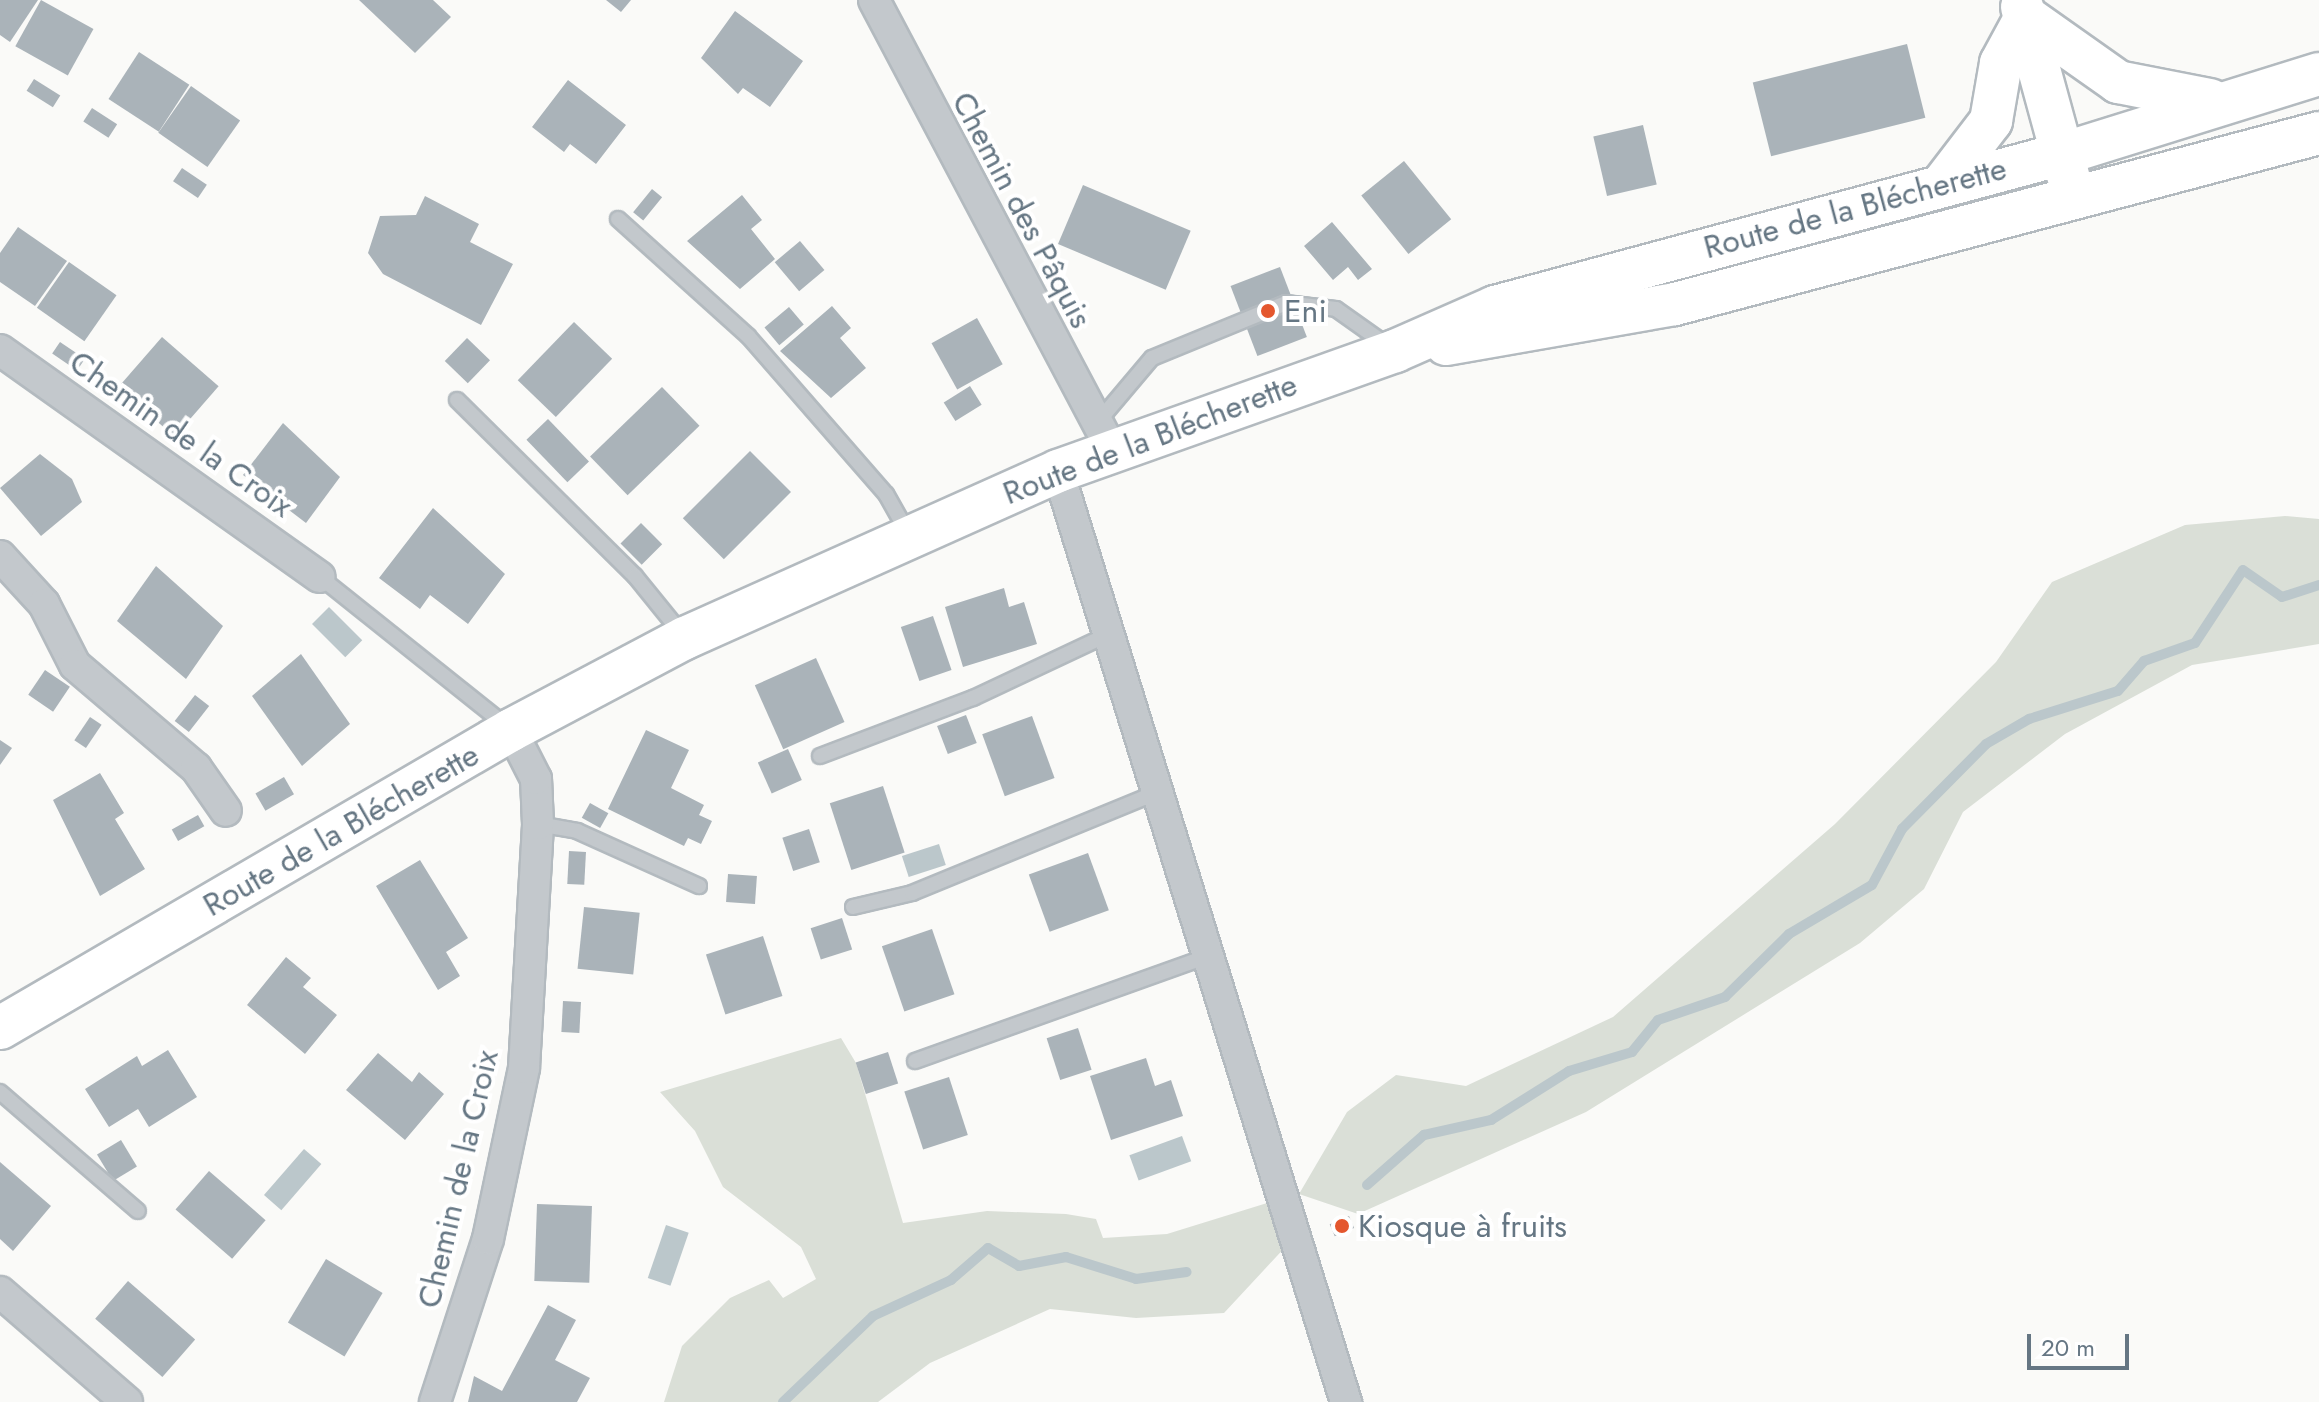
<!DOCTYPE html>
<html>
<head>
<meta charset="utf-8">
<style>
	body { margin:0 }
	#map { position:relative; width:2319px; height:1402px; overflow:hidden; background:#fafaf8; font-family:Jost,sans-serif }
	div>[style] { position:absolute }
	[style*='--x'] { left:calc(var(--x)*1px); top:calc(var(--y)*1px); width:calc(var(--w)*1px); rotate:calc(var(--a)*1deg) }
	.green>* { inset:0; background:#dadfd7 }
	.water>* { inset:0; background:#bbc7cb; transform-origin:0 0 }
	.stream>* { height:10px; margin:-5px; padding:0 5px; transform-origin:5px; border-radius:5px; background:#bbc7cb }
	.building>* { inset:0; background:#aab3b9; transform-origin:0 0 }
	.roads { filter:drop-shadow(2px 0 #b3babf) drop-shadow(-2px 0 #b3babf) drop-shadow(0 2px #b3babf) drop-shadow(0 -2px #b3babf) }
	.lane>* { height:14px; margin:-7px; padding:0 7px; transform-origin:7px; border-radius:7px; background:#c3c8cc }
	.street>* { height:30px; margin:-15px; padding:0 15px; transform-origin:15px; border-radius:15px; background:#c3c8cc }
	.secondary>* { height:42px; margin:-21px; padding:0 21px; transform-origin:21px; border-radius:21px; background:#fff }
	.dots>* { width:22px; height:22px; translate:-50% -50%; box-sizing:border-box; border:4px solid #fff; border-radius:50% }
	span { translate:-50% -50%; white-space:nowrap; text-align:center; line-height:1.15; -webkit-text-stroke:8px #fff; paint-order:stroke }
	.street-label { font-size:32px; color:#657683 }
	.poi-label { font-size:32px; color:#657683 }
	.left { translate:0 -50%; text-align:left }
	.scale { position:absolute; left:2027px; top:1334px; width:102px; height:36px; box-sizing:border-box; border:4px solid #657683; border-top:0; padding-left:10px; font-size:24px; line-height:28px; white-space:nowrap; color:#657683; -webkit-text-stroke:6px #fff; paint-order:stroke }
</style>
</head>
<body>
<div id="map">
	<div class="green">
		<i style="clip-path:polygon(2285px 516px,2319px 519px,2319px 644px,2192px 665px,2065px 734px,1963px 812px,1924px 889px,1860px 943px,1586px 1112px,1358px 1214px,1299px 1194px,1347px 1112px,1396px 1075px,1466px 1086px,1613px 1017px,1835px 824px,1996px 662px,2052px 582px,2185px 525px)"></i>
		<i style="clip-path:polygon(841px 1038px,856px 1063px,903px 1223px,987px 1211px,1066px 1214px,1096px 1219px,1103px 1238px,1167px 1234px,1277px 1200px,1290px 1242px,1224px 1313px,1136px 1318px,1050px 1309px,930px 1363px,878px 1402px,664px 1402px,682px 1346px,730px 1298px,769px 1280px,783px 1298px,816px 1279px,801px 1247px,723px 1187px,695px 1131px,660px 1092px)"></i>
	</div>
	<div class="water">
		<i style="left:329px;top:607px;width:47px;height:24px;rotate:45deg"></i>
		<i style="left:939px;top:844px;width:22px;height:39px;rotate:72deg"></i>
		<i style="left:1182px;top:1136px;width:27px;height:56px;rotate:70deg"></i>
		<i style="left:304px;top:1149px;width:23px;height:61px;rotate:41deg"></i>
		<i style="left:666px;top:1225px;width:24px;height:56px;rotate:19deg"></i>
	</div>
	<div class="stream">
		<i style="--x:1367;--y:1185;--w:76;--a:-41.3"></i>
		<i style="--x:1424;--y:1135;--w:69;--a:-12.6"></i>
		<i style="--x:1491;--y:1120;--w:92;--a:-32.1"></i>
		<i style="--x:1569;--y:1071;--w:66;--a:-16.8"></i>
		<i style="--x:1632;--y:1052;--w:41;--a:-50.9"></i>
		<i style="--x:1658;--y:1020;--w:71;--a:-18.9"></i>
		<i style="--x:1725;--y:997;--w:90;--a:-44.5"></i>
		<i style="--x:1789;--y:934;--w:96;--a:-30.6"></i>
		<i style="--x:1872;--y:885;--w:64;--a:-61.8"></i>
		<i style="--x:1902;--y:829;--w:120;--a:-45.3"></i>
		<i style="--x:1986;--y:744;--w:50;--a:-30.2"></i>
		<i style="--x:2029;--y:719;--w:93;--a:-17.5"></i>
		<i style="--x:2118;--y:691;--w:40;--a:-49"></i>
		<i style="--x:2144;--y:661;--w:54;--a:-19.4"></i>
		<i style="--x:2195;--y:643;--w:87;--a:-56.7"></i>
		<i style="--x:2243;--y:570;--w:47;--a:34.7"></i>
		<i style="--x:2282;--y:597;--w:39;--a:-18"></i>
		<i style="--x:783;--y:1402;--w:124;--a:-43.7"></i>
		<i style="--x:873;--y:1316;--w:86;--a:-24.8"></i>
		<i style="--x:951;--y:1280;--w:49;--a:-40.9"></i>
		<i style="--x:988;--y:1248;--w:36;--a:30"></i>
		<i style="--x:1019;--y:1266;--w:48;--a:-10.8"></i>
		<i style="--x:1066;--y:1257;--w:73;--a:17.4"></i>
		<i style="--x:1136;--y:1279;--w:51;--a:-7.8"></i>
	</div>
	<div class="building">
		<i style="clip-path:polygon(0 0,38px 0,10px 42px,0 35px)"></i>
		<i style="left:41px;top:0;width:60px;height:53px;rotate:29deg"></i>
		<i style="clip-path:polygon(359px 0,433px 0,451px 17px,415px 53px)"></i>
		<i style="clip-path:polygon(606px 0,631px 0,621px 12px)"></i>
		<i style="clip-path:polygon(735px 11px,803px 61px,770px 107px,743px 88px,738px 94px,701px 58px)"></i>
		<i style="left:1907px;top:44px;width:76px;height:159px;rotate:76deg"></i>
		<i style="left:139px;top:52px;width:60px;height:56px;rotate:33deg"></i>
		<i style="left:34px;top:79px;width:31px;height:14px;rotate:32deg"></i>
		<i style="clip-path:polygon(568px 80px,626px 125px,596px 164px,570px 144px,564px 152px,532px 127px)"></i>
		<i style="left:191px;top:86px;width:60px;height:57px;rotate:35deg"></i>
		<i style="left:92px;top:108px;width:30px;height:16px;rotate:33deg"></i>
		<i style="left:1643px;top:125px;width:61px;height:51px;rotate:77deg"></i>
		<i style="left:1404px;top:161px;width:75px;height:55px;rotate:51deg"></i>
		<i style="left:182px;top:168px;width:30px;height:16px;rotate:34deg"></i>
		<i style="left:1083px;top:185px;width:117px;height:64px;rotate:23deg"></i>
		<i style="left:652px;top:189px;width:13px;height:30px;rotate:39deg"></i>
		<i style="clip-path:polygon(742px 195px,762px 220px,751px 229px,775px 259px,740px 289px,687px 241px)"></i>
		<i style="clip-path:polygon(425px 196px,479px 224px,470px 242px,513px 264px,481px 325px,383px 274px,368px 253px,380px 216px,416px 215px)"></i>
		<i style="clip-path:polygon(1332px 222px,1372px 269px,1358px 280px,1348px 267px,1333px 280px,1304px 246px)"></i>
		<i style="clip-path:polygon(18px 227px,67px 261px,35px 306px,0 282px,0 253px)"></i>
		<i style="left:800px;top:241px;width:38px;height:33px;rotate:50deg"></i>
		<i style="left:69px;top:262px;width:58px;height:56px;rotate:35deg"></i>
		<i style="left:1280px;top:267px;width:75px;height:53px;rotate:69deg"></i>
		<i style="clip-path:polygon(832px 306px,851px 328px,840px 338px,866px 368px,831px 398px,780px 351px)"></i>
		<i style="left:789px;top:307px;width:23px;height:32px;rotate:50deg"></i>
		<i style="left:977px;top:318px;width:53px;height:52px;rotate:61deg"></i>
		<i style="left:574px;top:322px;width:53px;height:81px;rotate:44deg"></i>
		<i style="left:162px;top:337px;width:75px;height:67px;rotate:41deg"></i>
		<i style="left:467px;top:338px;width:32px;height:32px;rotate:44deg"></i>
		<i style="left:60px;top:342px;width:30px;height:14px;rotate:34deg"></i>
		<i style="left:970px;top:386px;width:22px;height:31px;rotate:58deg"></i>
		<i style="left:662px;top:387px;width:54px;height:100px;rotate:46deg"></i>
		<i style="left:548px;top:419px;width:59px;height:30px;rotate:46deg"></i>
		<i style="clip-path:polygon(283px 423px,340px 477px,306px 523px,243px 475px)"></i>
		<i style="left:750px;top:451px;width:58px;height:95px;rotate:45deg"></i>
		<i style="clip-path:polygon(40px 454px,72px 479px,82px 502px,41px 536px,0 488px)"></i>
		<i style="clip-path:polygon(433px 508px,505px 574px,468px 624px,430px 595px,420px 609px,379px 578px)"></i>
		<i style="left:641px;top:523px;width:30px;height:29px;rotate:45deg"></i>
		<i style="clip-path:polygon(156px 566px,223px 626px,186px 679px,117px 621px)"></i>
		<i style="clip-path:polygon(1004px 588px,1009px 607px,1024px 602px,1037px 644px,963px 667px,945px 607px)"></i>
		<i style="left:933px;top:616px;width:57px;height:34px;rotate:71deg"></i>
		<i style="clip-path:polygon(301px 654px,350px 724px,302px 766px,252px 696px)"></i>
		<i style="left:816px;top:658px;width:70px;height:67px;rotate:66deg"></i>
		<i style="left:45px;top:670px;width:30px;height:30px;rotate:34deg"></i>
		<i style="left:195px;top:695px;width:18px;height:33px;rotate:38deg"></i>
		<i style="left:966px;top:715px;width:30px;height:31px;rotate:69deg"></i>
		<i style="left:1032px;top:716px;width:66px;height:53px;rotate:70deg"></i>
		<i style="left:90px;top:717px;width:14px;height:28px;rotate:34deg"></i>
		<i style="clip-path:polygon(646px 730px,689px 750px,671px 788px,704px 805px,699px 815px,712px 821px,701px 844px,688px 838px,684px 846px,608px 809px)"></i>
		<i style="clip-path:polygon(0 740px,12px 748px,0 765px)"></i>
		<i style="left:788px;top:749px;width:34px;height:33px;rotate:66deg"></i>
		<i style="clip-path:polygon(100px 773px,124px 813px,115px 819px,145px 869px,100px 896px,53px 800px)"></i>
		<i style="left:284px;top:777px;width:20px;height:33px;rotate:60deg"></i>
		<i style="left:883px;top:786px;width:70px;height:56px;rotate:72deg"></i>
		<i style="left:590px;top:803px;width:21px;height:17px;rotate:29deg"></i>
		<i style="left:198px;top:815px;width:13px;height:30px;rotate:61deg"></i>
		<i style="left:809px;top:829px;width:35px;height:28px;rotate:72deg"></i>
		<i style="left:569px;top:851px;width:17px;height:33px;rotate:3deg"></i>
		<i style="left:1088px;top:853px;width:61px;height:63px;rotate:70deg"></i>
		<i style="clip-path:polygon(420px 860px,468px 938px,446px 952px,460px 976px,438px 990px,376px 886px)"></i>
		<i style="left:728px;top:874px;width:29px;height:28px;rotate:4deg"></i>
		<i style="left:584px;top:907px;width:56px;height:62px;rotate:6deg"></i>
		<i style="left:842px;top:918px;width:33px;height:33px;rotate:72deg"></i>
		<i style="left:932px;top:929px;width:69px;height:53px;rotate:71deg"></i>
		<i style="left:763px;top:936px;width:63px;height:60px;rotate:72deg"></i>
		<i style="clip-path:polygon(286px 957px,311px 978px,303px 987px,337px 1015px,305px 1054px,247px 1005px)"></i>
		<i style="left:563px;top:1001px;width:18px;height:31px;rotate:3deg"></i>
		<i style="left:1078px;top:1028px;width:44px;height:33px;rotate:72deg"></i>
		<i style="clip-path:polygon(168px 1050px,197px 1097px,149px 1127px,138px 1109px,109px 1127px,85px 1089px,137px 1056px,142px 1066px)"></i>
		<i style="left:888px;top:1052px;width:33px;height:34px;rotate:72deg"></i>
		<i style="clip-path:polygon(378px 1053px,412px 1082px,419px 1072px,444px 1094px,405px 1140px,346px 1090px)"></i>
		<i style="clip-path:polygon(1146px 1058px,1155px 1086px,1171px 1080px,1183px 1116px,1111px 1140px,1090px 1076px)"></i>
		<i style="left:949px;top:1077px;width:61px;height:47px;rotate:72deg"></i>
		<i style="left:121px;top:1140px;width:31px;height:28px;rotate:59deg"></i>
		<i style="clip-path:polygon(0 1162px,51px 1206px,13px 1251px,0 1239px)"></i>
		<i style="left:209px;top:1171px;width:75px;height:51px;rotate:41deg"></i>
		<i style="left:537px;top:1204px;width:55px;height:77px;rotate:2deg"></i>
		<i style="left:1349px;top:1216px;width:13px;height:21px;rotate:67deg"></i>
		<i style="left:326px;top:1259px;width:66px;height:74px;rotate:31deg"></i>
		<i style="left:128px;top:1281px;width:89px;height:50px;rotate:41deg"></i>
		<i style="clip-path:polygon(548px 1305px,576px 1320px,555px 1360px,590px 1378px,577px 1402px,468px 1402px,474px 1376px,502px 1391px)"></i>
	</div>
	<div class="roads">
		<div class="lane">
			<i style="--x:618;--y:219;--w:175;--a:42"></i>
			<i style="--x:748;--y:336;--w:210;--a:48.9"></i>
			<i style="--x:886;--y:494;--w:45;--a:60.6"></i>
			<i style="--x:457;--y:400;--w:250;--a:44.7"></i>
			<i style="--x:635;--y:576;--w:75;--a:51"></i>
			<i style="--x:1097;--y:423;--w:85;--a:-49.8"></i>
			<i style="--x:1152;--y:358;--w:145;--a:-22.3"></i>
			<i style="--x:1286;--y:303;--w:50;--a:6.8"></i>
			<i style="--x:1336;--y:309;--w:67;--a:35.3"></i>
			<i style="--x:320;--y:577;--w:241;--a:38.6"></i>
			<i style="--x:820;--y:756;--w:164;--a:-20.8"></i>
			<i style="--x:973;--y:698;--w:148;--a:-25.2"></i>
			<i style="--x:538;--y:824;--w:40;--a:10"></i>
			<i style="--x:577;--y:831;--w:134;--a:24.3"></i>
			<i style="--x:853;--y:907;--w:61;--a:-13.3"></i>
			<i style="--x:912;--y:893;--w:264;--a:-22.3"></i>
			<i style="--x:915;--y:1061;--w:309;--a:-19.7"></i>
			<i style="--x:0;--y:1092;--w:182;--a:40.8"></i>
		</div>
		<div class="street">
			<i style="--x:874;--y:0;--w:509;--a:62.13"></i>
			<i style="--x:0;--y:350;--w:392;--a:35.4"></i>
			<i style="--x:1058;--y:471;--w:975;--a:72.81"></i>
			<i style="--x:0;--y:556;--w:65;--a:47.5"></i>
			<i style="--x:44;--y:604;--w:68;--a:63.1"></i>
			<i style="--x:75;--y:665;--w:159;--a:40.4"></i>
			<i style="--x:196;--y:768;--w:52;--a:55.1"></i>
			<i style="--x:0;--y:1292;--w:168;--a:40.9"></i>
			<i style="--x:435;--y:1402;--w:171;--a:-72"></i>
			<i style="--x:488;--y:1239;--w:175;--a:-78.1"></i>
			<i style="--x:524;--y:1068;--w:244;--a:-86.7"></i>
			<i style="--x:538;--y:824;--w:45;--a:-92.5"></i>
			<i style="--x:536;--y:779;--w:55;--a:-117"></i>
		</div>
		<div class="secondary">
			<i style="--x:2022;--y:7;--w:178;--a:74.7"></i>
			<i style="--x:2026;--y:17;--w:113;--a:35.2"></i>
			<i style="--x:2118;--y:82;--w:94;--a:11.1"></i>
			<i style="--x:1942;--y:185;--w:81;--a:-52.6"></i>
			<i style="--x:1991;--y:121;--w:59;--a:-80.2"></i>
			<i style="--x:2001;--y:63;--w:52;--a:-61.5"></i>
			<i style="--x:1446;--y:344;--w:232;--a:-9.9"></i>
			<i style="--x:1675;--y:304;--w:666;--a:-14.87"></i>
			<i style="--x:0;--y:1028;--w:592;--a:-30.25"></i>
			<i style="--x:511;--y:730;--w:197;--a:-27.9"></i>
			<i style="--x:685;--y:638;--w:409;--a:-24.1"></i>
			<i style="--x:1058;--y:471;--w:358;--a:-19.6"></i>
			<i style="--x:1395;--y:351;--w:109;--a:-23.7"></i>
			<i style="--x:1495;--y:307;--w:587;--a:-15.1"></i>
			<i style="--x:2062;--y:154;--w:269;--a:-17.3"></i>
		</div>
	</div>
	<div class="dots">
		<i style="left:1268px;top:311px;background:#e4572e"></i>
		<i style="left:1342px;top:1226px;background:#e4572e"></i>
	</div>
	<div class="street-label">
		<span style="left:1855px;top:208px;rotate:-15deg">Route de la Blécherette</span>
		<span style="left:1022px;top:210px;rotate:62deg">Chemin des Pâquis</span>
		<span style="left:181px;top:434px;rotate:35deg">Chemin de la Croix</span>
		<span style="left:1150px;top:439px;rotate:-21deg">Route de la Blécherette</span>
		<span style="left:341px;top:830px;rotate:-30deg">Route de la Blécherette</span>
		<span style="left:458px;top:1179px;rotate:-77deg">Chemin de la Croix</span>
	</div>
	<div class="poi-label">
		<span class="left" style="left:1284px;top:311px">Eni</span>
		<span class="left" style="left:1358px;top:1226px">Kiosque à fruits</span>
	</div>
	<div class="scale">20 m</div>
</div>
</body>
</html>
